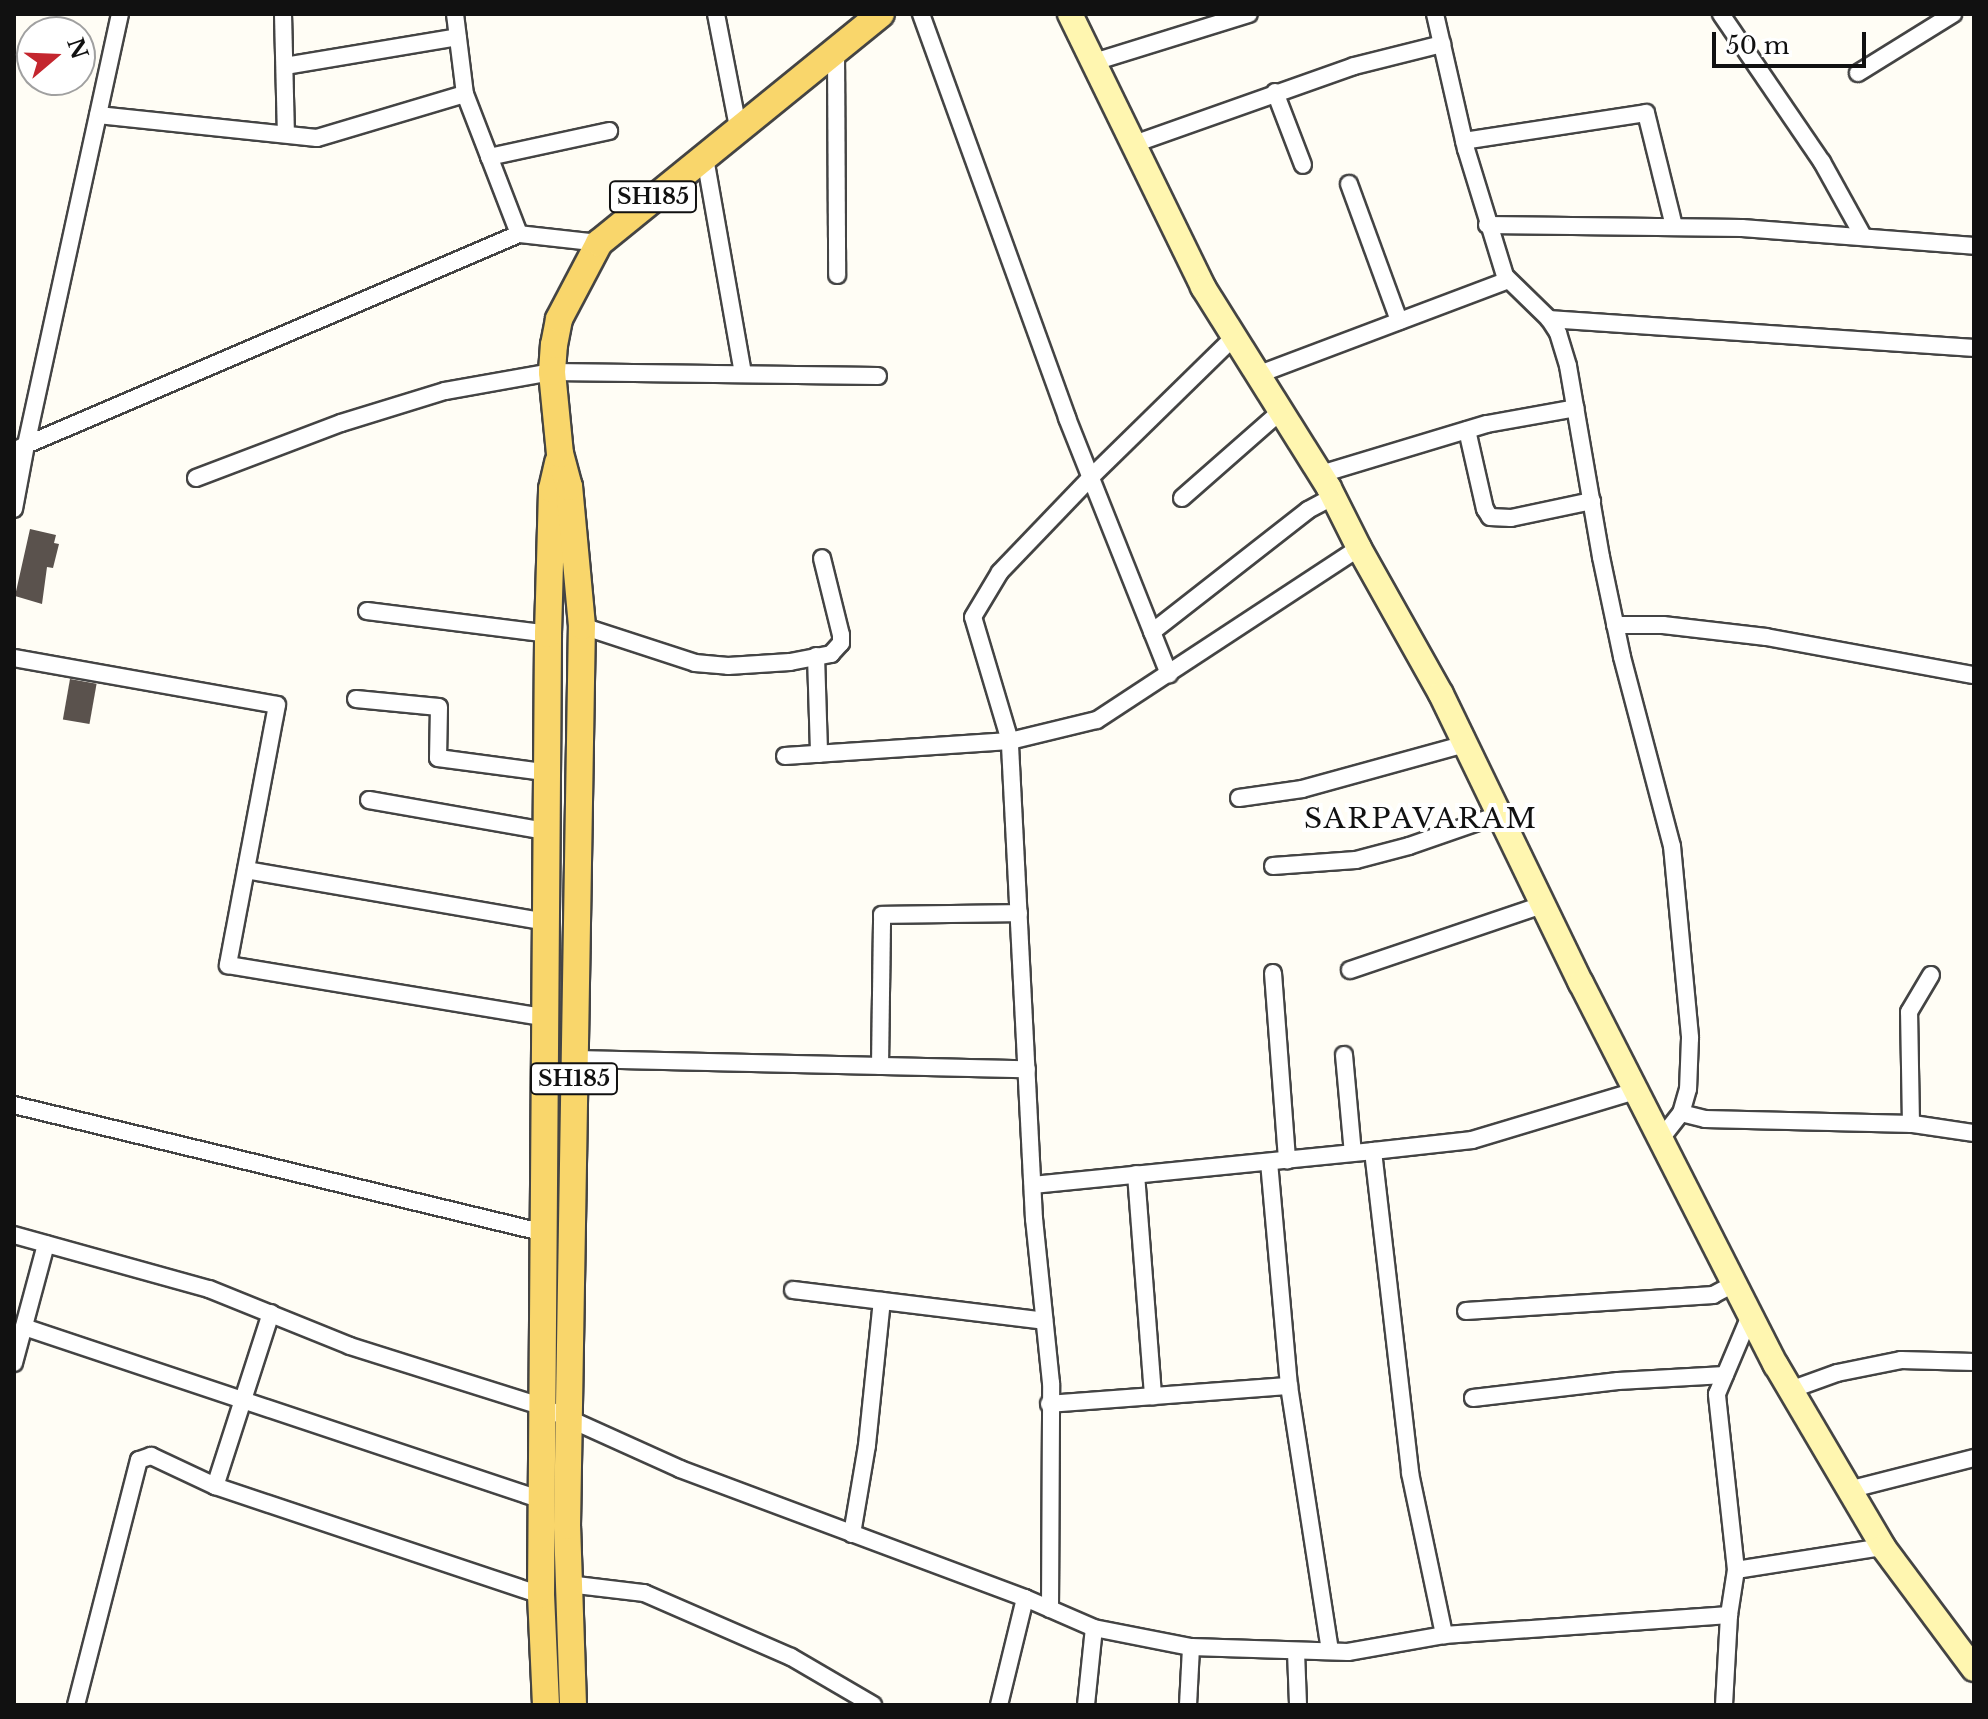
<!DOCTYPE html>
<html>
<head>
<meta charset="utf-8">
<style>
	body { margin:0 }
	#map { position:relative; width:1988px; height:1719px; overflow:hidden; background:#fffdf5; font-family:"Libre Baskerville",serif }
	div>[style] { position:absolute }
	[style*='--x'] { left:calc(var(--x)*1px); top:calc(var(--y)*1px); width:calc(var(--w)*1px); rotate:calc(var(--a)*1deg) }
	.building>* { inset:0; background:#5a524d; transform-origin:0 0 }
	.roads { filter:drop-shadow(2px 0 #444) drop-shadow(-2px 0 #444) drop-shadow(0 2px #444) drop-shadow(0 -2px #444) }
	.street>* { height:16px; margin:-8px; padding:0 8px; transform-origin:8px; border-radius:8px; background:#fff }
	.secondary>* { height:24px; margin:-12px; padding:0 12px; transform-origin:12px; border-radius:12px; background:#fff6b0 }
	.primary>* { height:26px; margin:-13px; padding:0 13px; transform-origin:13px; border-radius:13px; background:#f9d66b }
	span { translate:-50% -50%; white-space:nowrap; text-align:center; line-height:1.15; -webkit-text-stroke:8px #fff; paint-order:stroke }
	.shield-label span { padding:2px 6px; background:#fff; border:2px solid; border-radius:6px; -webkit-text-stroke-width:0 }
	.shield-label { font-size:22px; color:#111; font-weight:700 }
	.quarter-label { font-size:28px; color:#111; letter-spacing:2px }
	.frame { position:absolute; inset:0; border:16px solid #111; pointer-events:none }
	.north { position:absolute; left:16px; top:16px; width:80px; height:80px; box-sizing:border-box; background:#fff; border:2px solid #a0a0a0; border-radius:50%; rotate:71deg; font-size:22px; font-weight:700; line-height:32px; text-align:center; color:#111 }
	.north::after { content:''; display:block; margin:auto; width:28px; height:36px; background:#c4262e; clip-path:polygon(50% 0,100% 100%,50% 72%,0 100%) }
	.scale { position:absolute; left:1712px; top:32px; width:154px; height:36px; box-sizing:border-box; border:4px solid #111; border-top:0; padding-left:10px; font-size:24px; line-height:28px; white-space:nowrap; color:#111; -webkit-text-stroke:6px #fff; paint-order:stroke }
</style>
</head>
<body>
<div id="map">
	<div class="building">
		<i style="clip-path:polygon(30px 529px,56px 535px,54px 543px,59px 544px,53px 568px,47px 567px,42px 604px,15px 596px)"></i>
		<i style="left:70px;top:679px;width:27px;height:41px;rotate:10deg"></i>
	</div>
	<div class="roads">
		<div class="street">
			<i style="--x:283;--y:14;--w:120;--a:88.6"></i>
			<i style="--x:455;--y:14;--w:81;--a:82.9"></i>
			<i style="--x:716;--y:14;--w:120;--a:79"></i>
			<i style="--x:921;--y:14;--w:430;--a:70.1"></i>
			<i style="--x:1067;--y:418;--w:276;--a:68.3"></i>
			<i style="--x:1435;--y:14;--w:139;--a:77.1"></i>
			<i style="--x:1466;--y:149;--w:133;--a:72.9"></i>
			<i style="--x:1505;--y:276;--w:62;--a:44.3"></i>
			<i style="--x:1549;--y:319;--w:17;--a:57"></i>
			<i style="--x:1558;--y:333;--w:34;--a:73"></i>
			<i style="--x:1568;--y:366;--w:194;--a:80.2"></i>
			<i style="--x:1601;--y:557;--w:102;--a:78.1"></i>
			<i style="--x:1622;--y:657;--w:196;--a:75.2"></i>
			<i style="--x:1672;--y:846;--w:193;--a:84.6"></i>
			<i style="--x:1690;--y:1038;--w:51;--a:92.2"></i>
			<i style="--x:1688;--y:1089;--w:25;--a:106"></i>
			<i style="--x:1681;--y:1113;--w:34;--a:128"></i>
			<i style="--x:1721;--y:14;--w:179;--a:55.7"></i>
			<i style="--x:1822;--y:162;--w:85;--a:61"></i>
			<i style="--x:836;--y:51;--w:224;--a:89.7"></i>
			<i style="--x:1094;--y:62;--w:162;--a:-17.2"></i>
			<i style="--x:285;--y:66;--w:175;--a:-9.5"></i>
			<i style="--x:1858;--y:73;--w:112;--a:-31.8"></i>
			<i style="--x:1275;--y:92;--w:78;--a:69"></i>
			<i style="--x:98;--y:115;--w:220;--a:6"></i>
			<i style="--x:317;--y:138;--w:154;--a:-16.6"></i>
			<i style="--x:465;--y:94;--w:150;--a:68.9"></i>
			<i style="--x:1464;--y:141;--w:184;--a:-8.7"></i>
			<i style="--x:1646;--y:113;--w:116;--a:76.1"></i>
			<i style="--x:1134;--y:144;--w:233;--a:-19.5"></i>
			<i style="--x:1354;--y:66;--w:91;--a:-14"></i>
			<i style="--x:489;--y:157;--w:123;--a:-12.2"></i>
			<i style="--x:705;--y:158;--w:218;--a:80"></i>
			<i style="--x:1349;--y:184;--w:146;--a:69.9"></i>
			<i style="--x:1487;--y:225;--w:255;--a:0.7"></i>
			<i style="--x:1742;--y:228;--w:233;--a:4.4"></i>
			<i style="--x:1549;--y:319;--w:426;--a:3.9"></i>
			<i style="--x:1257;--y:375;--w:268;--a:-20.7"></i>
			<i style="--x:1467;--y:430;--w:81;--a:77.2"></i>
			<i style="--x:1485;--y:509;--w:9;--a:58"></i>
			<i style="--x:1490;--y:517;--w:21;--a:3"></i>
			<i style="--x:1511;--y:518;--w:83;--a:-11.9"></i>
			<i style="--x:18;--y:449;--w:9;--a:-27"></i>
			<i style="--x:26;--y:445;--w:441;--a:-77.7"></i>
			<i style="--x:1321;--y:474;--w:173;--a:-16.8"></i>
			<i style="--x:1487;--y:424;--w:90;--a:-10.2"></i>
			<i style="--x:196;--y:478;--w:155;--a:-20.8"></i>
			<i style="--x:341;--y:423;--w:109;--a:-17.1"></i>
			<i style="--x:445;--y:391;--w:109;--a:-10.1"></i>
			<i style="--x:552;--y:372;--w:326;--a:0.7"></i>
			<i style="--x:1182;--y:498;--w:133;--a:-41.3"></i>
			<i style="--x:14;--y:509;--w:65;--a:-79.4"></i>
			<i style="--x:26;--y:445;--w:536;--a:-23.17"></i>
			<i style="--x:519;--y:234;--w:81;--a:6.4"></i>
			<i style="--x:367;--y:611;--w:182;--a:7.2"></i>
			<i style="--x:1615;--y:625;--w:48;--a:0"></i>
			<i style="--x:1663;--y:625;--w:104;--a:6.6"></i>
			<i style="--x:1766;--y:637;--w:211;--a:10.4"></i>
			<i style="--x:582;--y:626;--w:119;--a:18.1"></i>
			<i style="--x:695;--y:663;--w:33;--a:5"></i>
			<i style="--x:728;--y:666;--w:62;--a:-3.7"></i>
			<i style="--x:790;--y:662;--w:42;--a:-11"></i>
			<i style="--x:831;--y:654;--w:15;--a:-48"></i>
			<i style="--x:841;--y:643;--w:8;--a:-90"></i>
			<i style="--x:841;--y:635;--w:79;--a:-103.9"></i>
			<i style="--x:1152;--y:632;--w:198;--a:-38"></i>
			<i style="--x:1308;--y:510;--w:30;--a:-28"></i>
			<i style="--x:816;--y:656;--w:98;--a:88.2"></i>
			<i style="--x:14;--y:658;--w:267;--a:10.1"></i>
			<i style="--x:277;--y:705;--w:265;--a:100.7"></i>
			<i style="--x:228;--y:965;--w:323;--a:9.4"></i>
			<i style="--x:356;--y:699;--w:83;--a:5.5"></i>
			<i style="--x:439;--y:707;--w:51;--a:91.1"></i>
			<i style="--x:438;--y:758;--w:113;--a:7.6"></i>
			<i style="--x:785;--y:756;--w:225;--a:-3.8"></i>
			<i style="--x:1010;--y:741;--w:89;--a:-13.6"></i>
			<i style="--x:1097;--y:720;--w:313;--a:-33.3"></i>
			<i style="--x:1239;--y:798;--w:64;--a:-8.1"></i>
			<i style="--x:1302;--y:789;--w:169;--a:-15.4"></i>
			<i style="--x:369;--y:800;--w:184;--a:10"></i>
			<i style="--x:1273;--y:866;--w:83;--a:-4.1"></i>
			<i style="--x:1356;--y:860;--w:55;--a:-14.8"></i>
			<i style="--x:1409;--y:846;--w:94;--a:-19.2"></i>
			<i style="--x:246;--y:870;--w:306;--a:9.8"></i>
			<i style="--x:1350;--y:970;--w:203;--a:-18.7"></i>
			<i style="--x:1273;--y:973;--w:188;--a:85.7"></i>
			<i style="--x:1344;--y:1055;--w:98;--a:84.8"></i>
			<i style="--x:574;--y:1059;--w:453;--a:1.3"></i>
			<i style="--x:880;--y:1066;--w:151;--a:-89.2"></i>
			<i style="--x:882;--y:915;--w:137;--a:-0.8"></i>
			<i style="--x:14;--y:1105;--w:546;--a:13.55"></i>
			<i style="--x:1681;--y:1113;--w:25;--a:14"></i>
			<i style="--x:1705;--y:1119;--w:208;--a:1.4"></i>
			<i style="--x:1913;--y:1124;--w:62;--a:8.4"></i>
			<i style="--x:1911;--y:1124;--w:112;--a:-91"></i>
			<i style="--x:1909;--y:1012;--w:43;--a:-59.3"></i>
			<i style="--x:1373;--y:1151;--w:100;--a:-6.3"></i>
			<i style="--x:1472;--y:1140;--w:170;--a:-16.7"></i>
			<i style="--x:1269;--y:1162;--w:225;--a:84.9"></i>
			<i style="--x:1136;--y:1174;--w:223;--a:85.6"></i>
			<i style="--x:1033;--y:1185;--w:342;--a:-5.7"></i>
			<i style="--x:1373;--y:1151;--w:324;--a:83.4"></i>
			<i style="--x:1410;--y:1473;--w:166;--a:78.1"></i>
			<i style="--x:14;--y:1235;--w:202;--a:15.5"></i>
			<i style="--x:209;--y:1289;--w:152;--a:22"></i>
			<i style="--x:350;--y:1346;--w:202;--a:17.5"></i>
			<i style="--x:543;--y:1407;--w:150;--a:24.3"></i>
			<i style="--x:680;--y:1469;--w:368;--a:20.5"></i>
			<i style="--x:1025;--y:1598;--w:75;--a:23.5"></i>
			<i style="--x:1094;--y:1628;--w:99;--a:11.1"></i>
			<i style="--x:1191;--y:1647;--w:157;--a:1.8"></i>
			<i style="--x:1348;--y:1652;--w:97;--a:-10"></i>
			<i style="--x:1444;--y:1635;--w:286;--a:-4"></i>
			<i style="--x:1729;--y:1615;--w:46;--a:-81.2"></i>
			<i style="--x:1736;--y:1570;--w:149;--a:-8.9"></i>
			<i style="--x:793;--y:1290;--w:253;--a:7"></i>
			<i style="--x:1466;--y:1311;--w:248;--a:-3.7"></i>
			<i style="--x:1713;--y:1295;--w:24;--a:-28"></i>
			<i style="--x:271;--y:1313;--w:182;--a:107.9"></i>
			<i style="--x:215;--y:1486;--w:344;--a:18.5"></i>
			<i style="--x:24;--y:1327;--w:546;--a:18.47"></i>
			<i style="--x:14;--y:1363;--w:123;--a:-74.9"></i>
			<i style="--x:1790;--y:1390;--w:50;--a:-19.9"></i>
			<i style="--x:1837;--y:1373;--w:65;--a:-11.5"></i>
			<i style="--x:1901;--y:1360;--w:73;--a:1.6"></i>
			<i style="--x:1473;--y:1398;--w:146;--a:-6.7"></i>
			<i style="--x:1618;--y:1381;--w:107;--a:-3.2"></i>
			<i style="--x:1049;--y:1404;--w:241;--a:-4.3"></i>
			<i style="--x:1289;--y:1386;--w:268;--a:81.2"></i>
			<i style="--x:1848;--y:1490;--w:130;--a:-14.3"></i>
			<i style="--x:852;--y:1534;--w:90;--a:-80.4"></i>
			<i style="--x:867;--y:1445;--w:145;--a:-84.1"></i>
			<i style="--x:1736;--y:1570;--w:177;--a:-96.2"></i>
			<i style="--x:1717;--y:1394;--w:85;--a:-67.1"></i>
			<i style="--x:568;--y:1584;--w:77;--a:6.8"></i>
			<i style="--x:644;--y:1593;--w:160;--a:23.5"></i>
			<i style="--x:791;--y:1657;--w:95;--a:30.3"></i>
			<i style="--x:1050;--y:1609;--w:226;--a:-89.7"></i>
			<i style="--x:1051;--y:1383;--w:165;--a:-95.9"></i>
			<i style="--x:1034;--y:1219;--w:479;--a:-92.9"></i>
			<i style="--x:1010;--y:741;--w:129;--a:-106.6"></i>
			<i style="--x:973;--y:617;--w:52;--a:-59"></i>
			<i style="--x:1000;--y:572;--w:132;--a:-46.2"></i>
			<i style="--x:1091;--y:477;--w:199;--a:-44.4"></i>
			<i style="--x:1296;--y:1652;--w:53;--a:87.8"></i>
			<i style="--x:76;--y:1705;--w:253;--a:-75.6"></i>
			<i style="--x:139;--y:1460;--w:13;--a:-18"></i>
			<i style="--x:151;--y:1456;--w:71;--a:25.1"></i>
			<i style="--x:999;--y:1705;--w:110;--a:-76.3"></i>
			<i style="--x:1086;--y:1705;--w:77;--a:-84.1"></i>
			<i style="--x:1188;--y:1705;--w:58;--a:-87"></i>
			<i style="--x:1724;--y:1705;--w:90;--a:-86.8"></i>
		</div>
		<div class="secondary">
			<i style="--x:1070;--y:14;--w:304;--a:64"></i>
			<i style="--x:1203;--y:287;--w:237;--a:57.9"></i>
			<i style="--x:1329;--y:488;--w:67;--a:63.4"></i>
			<i style="--x:1359;--y:548;--w:167;--a:60.7"></i>
			<i style="--x:1441;--y:694;--w:321;--a:64.2"></i>
			<i style="--x:1581;--y:983;--w:429;--a:63"></i>
			<i style="--x:1776;--y:1365;--w:211;--a:59.5"></i>
			<i style="--x:1883;--y:1547;--w:152;--a:53.3"></i>
		</div>
		<div class="primary">
			<i style="--x:546;--y:1705;--w:110;--a:-92.6"></i>
			<i style="--x:541;--y:1595;--w:961;--a:-89.58"></i>
			<i style="--x:548;--y:634;--w:145;--a:-88.4"></i>
			<i style="--x:552;--y:489;--w:28;--a:-77"></i>
			<i style="--x:573;--y:1705;--w:179;--a:-91.9"></i>
			<i style="--x:567;--y:1526;--w:900;--a:-89.05"></i>
			<i style="--x:582;--y:626;--w:140;--a:-95.3"></i>
			<i style="--x:569;--y:487;--w:34;--a:-105"></i>
			<i style="--x:560;--y:454;--w:82;--a:-95.6"></i>
			<i style="--x:552;--y:372;--w:27;--a:-86"></i>
			<i style="--x:554;--y:345;--w:26;--a:-79"></i>
			<i style="--x:559;--y:319;--w:86;--a:-62.2"></i>
			<i style="--x:599;--y:243;--w:363;--a:-39.1"></i>
		</div>
	</div>
	<div class="shield-label">
		<span style="left:653px;top:197px">SH185</span>
		<span style="left:574px;top:1079px">SH185</span>
	</div>
	<div class="quarter-label">
		<span style="left:1421px;top:819px">SARPAVARAM</span>
	</div>
	<div class="frame"></div>
	<div class="north">N</div>
	<div class="scale">50 m</div>
</div>
</body>
</html>
